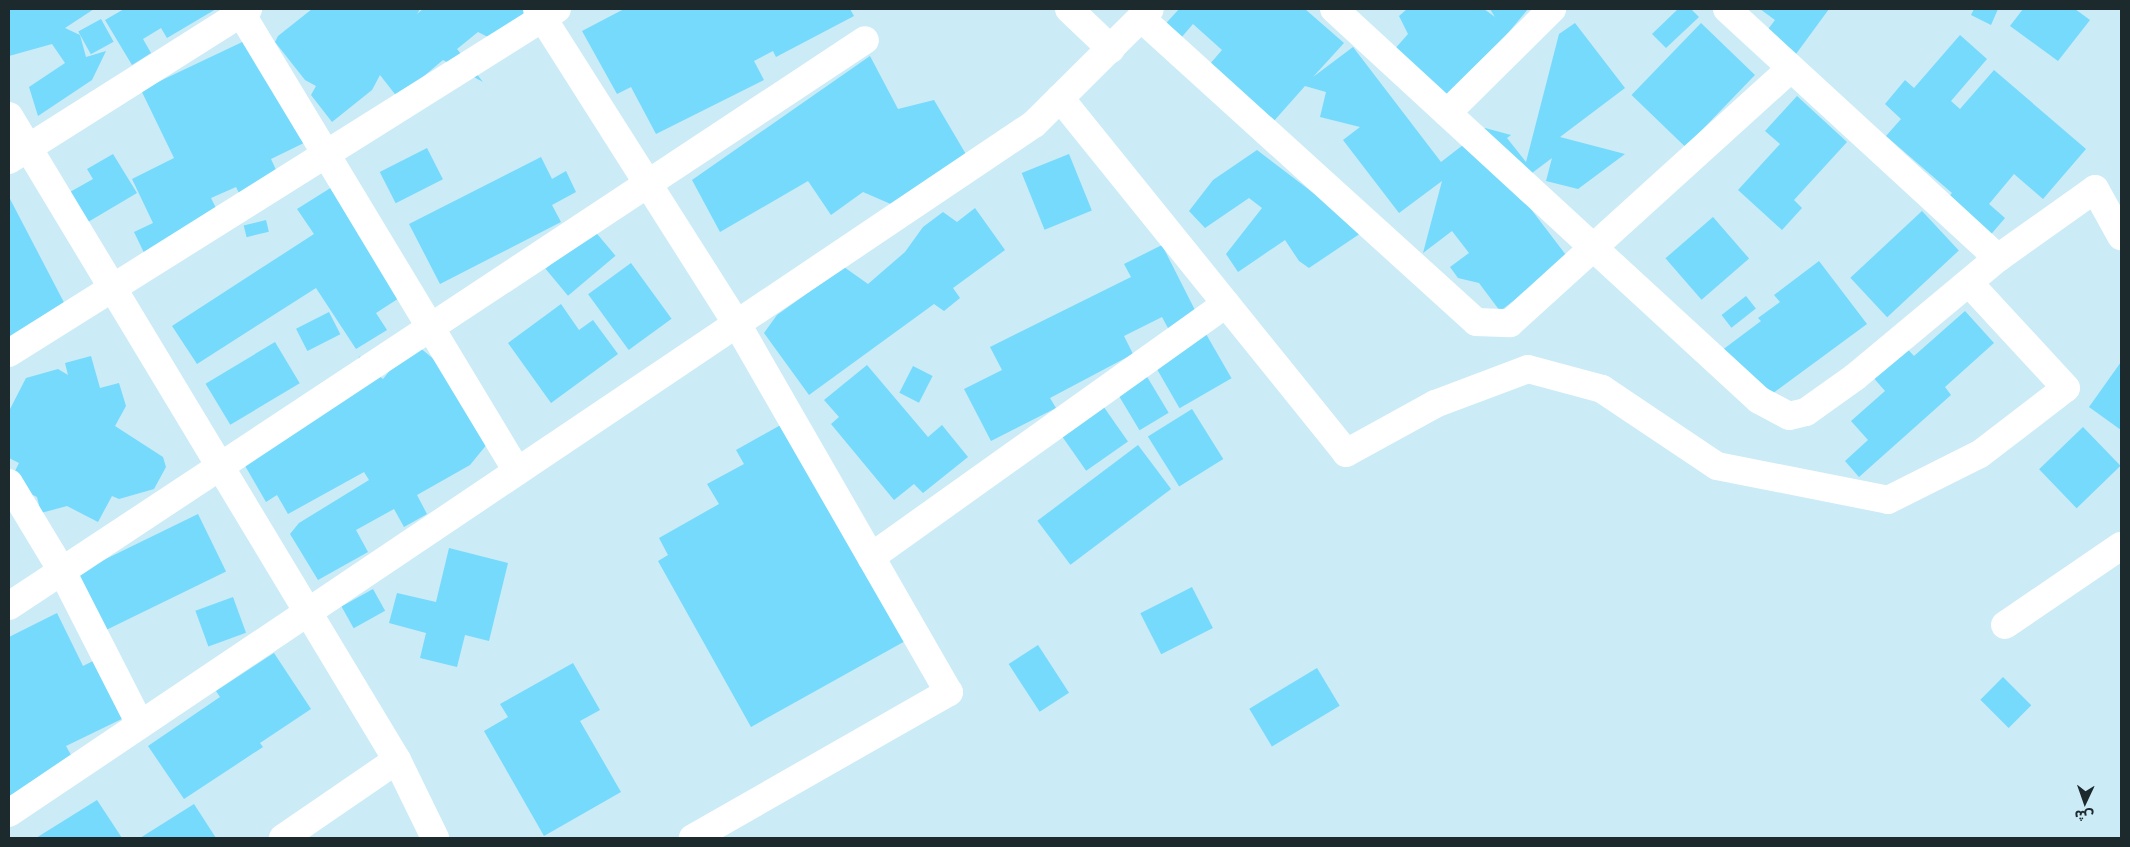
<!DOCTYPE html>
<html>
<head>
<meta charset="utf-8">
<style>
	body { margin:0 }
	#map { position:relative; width:2130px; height:847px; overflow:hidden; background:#cbebf7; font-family:Literata,"Noto Sans Arabic",serif }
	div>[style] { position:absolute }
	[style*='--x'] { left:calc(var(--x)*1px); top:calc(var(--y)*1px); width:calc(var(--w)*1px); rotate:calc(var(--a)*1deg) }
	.building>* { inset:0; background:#75dafb; transform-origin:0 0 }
	.minor>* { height:28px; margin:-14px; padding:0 14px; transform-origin:14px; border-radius:14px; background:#fff }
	span { translate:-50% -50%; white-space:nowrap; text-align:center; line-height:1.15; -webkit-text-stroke:5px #cbebf7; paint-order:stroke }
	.frame { position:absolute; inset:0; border:10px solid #1c292d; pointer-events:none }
	.north { position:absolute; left:2060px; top:777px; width:50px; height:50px; -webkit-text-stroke:4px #cbebf7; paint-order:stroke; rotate:183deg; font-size:14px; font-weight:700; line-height:20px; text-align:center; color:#1c292d }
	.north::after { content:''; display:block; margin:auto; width:18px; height:22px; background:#1c292d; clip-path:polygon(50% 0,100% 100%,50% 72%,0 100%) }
</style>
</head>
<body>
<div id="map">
	<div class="building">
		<i style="clip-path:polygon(9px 9px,94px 9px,65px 28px,80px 35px,86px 57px,106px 51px,92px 80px,38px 116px,29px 87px,65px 63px,52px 44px,9px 56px)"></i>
		<i style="clip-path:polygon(124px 9px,216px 9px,167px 38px,161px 28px,143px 39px,151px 53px,132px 65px,105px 20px)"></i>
		<i style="clip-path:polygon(312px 9px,420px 9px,417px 14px,423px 9px,536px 9px,496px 41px,478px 32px,457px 49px,483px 82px,443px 60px,398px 98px,380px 75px,372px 90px,332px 122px,311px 95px,316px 86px,305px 80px,275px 42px,278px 36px)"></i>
		<i style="clip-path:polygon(624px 9px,850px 9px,854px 16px,776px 57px,773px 51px,754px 61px,764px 80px,656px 134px,631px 87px,617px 94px,582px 31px)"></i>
		<i style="clip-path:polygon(1179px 9px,1305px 9px,1344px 43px,1313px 77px,1353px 47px,1441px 162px,1485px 128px,1511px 135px,1507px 138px,1526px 162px,1559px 34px,1575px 23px,1625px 88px,1560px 137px,1625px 154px,1578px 189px,1546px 181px,1552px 158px,1520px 182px,1518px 192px,1569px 259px,1500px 311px,1479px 283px,1458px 278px,1450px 267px,1469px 253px,1452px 231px,1423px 253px,1442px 181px,1399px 213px,1343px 140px,1360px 127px,1320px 117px,1326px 92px,1305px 86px,1273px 122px,1209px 65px,1222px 50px,1193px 24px,1174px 46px,1159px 31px)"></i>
		<i style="clip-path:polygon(1484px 9px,1495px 17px,1490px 9px,1528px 9px,1438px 116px,1393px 51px,1408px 34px,1399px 16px,1407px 9px)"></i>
		<i style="clip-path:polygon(1678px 9px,1691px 9px,1699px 17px,1666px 48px,1652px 34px)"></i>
		<i style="clip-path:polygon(1760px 9px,1829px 9px,1796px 54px,1766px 32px,1775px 20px)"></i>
		<i style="clip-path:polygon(1974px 9px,1998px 9px,1991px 25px,1971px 15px)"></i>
		<i style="clip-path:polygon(2023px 9px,2075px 9px,2090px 20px,2058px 61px,2010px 26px)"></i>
		<i style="left:101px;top:19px;width:26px;height:26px;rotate:61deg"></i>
		<i style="left:1701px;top:23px;width:75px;height:100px;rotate:44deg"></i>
		<i style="clip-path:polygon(257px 35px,308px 141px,271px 159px,284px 187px,245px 205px,236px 187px,211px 198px,222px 220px,148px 261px,134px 232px,153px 223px,132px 179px,174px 158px,141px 90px)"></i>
		<i style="clip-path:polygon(1960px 35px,1987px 59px,1951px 101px,1960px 109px,1994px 70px,2086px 149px,2043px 199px,2014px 174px,1989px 204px,2005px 218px,1987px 239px,1944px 202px,1952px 193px,1886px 136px,1901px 119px,1885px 104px,1905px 80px,1914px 88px)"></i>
		<i style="clip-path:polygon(870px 56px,898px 109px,934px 100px,967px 156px,893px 205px,863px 192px,831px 215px,808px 181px,720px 232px,692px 180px)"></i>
		<i style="clip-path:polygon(1797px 96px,1847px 142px,1794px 200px,1802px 208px,1782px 230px,1738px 190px,1780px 144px,1765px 131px)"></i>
		<i style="left:427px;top:148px;width:35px;height:53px;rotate:63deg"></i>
		<i style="clip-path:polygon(1257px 150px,1333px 208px,1364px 231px,1309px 268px,1299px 261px,1285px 240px,1238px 272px,1226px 254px,1262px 208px,1249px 198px,1205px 228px,1189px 211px,1213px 180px)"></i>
		<i style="clip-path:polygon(113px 154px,137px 193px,88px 222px,70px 192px,93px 179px,87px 169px)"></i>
		<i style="left:1069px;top:154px;width:61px;height:51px;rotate:68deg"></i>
		<i style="clip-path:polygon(541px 157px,552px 179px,566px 171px,576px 192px,552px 205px,561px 222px,440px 284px,409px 224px)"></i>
		<i style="clip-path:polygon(340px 182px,410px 291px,376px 313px,387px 330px,356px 349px,316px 288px,197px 364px,172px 326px,314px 234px,297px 209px)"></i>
		<i style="clip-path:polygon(9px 197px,70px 314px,9px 338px)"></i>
		<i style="clip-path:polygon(975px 208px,1005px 250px,953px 288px,960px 298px,944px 311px,934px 304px,809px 395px,764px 333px,777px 315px,844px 267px,868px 284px,905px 252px,923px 227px,943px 212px,957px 222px)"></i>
		<i style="left:1922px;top:211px;width:54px;height:98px;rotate:47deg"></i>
		<i style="left:1713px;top:217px;width:55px;height:63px;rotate:49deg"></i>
		<i style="left:266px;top:220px;width:12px;height:23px;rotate:76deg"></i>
		<i style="left:593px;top:229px;width:35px;height:62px;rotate:50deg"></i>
		<i style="clip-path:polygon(1162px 245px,1198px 316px,1169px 330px,1162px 317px,1124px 336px,1133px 354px,1050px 398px,1056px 408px,991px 441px,964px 389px,1002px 370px,990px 347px,1131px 277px,1124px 264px)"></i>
		<i style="clip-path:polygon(1819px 261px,1867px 324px,1757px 405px,1717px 354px,1761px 321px,1758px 318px,1780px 302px,1774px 295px)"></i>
		<i style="left:631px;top:263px;width:69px;height:53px;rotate:54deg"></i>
		<i style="left:1746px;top:296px;width:16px;height:31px;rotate:52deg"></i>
		<i style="clip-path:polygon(561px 304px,579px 330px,593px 320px,618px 354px,551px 403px,508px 343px)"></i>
		<i style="clip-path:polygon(1965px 311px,1994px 343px,1945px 387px,1951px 395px,1859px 477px,1845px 461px,1868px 440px,1851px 421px,1885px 391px,1865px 368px,1898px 339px,1914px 356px)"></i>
		<i style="left:329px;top:312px;width:25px;height:37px;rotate:63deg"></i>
		<i style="left:1206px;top:334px;width:51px;height:60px;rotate:60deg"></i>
		<i style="left:275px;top:342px;width:48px;height:81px;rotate:59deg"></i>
		<i style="clip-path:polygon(413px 342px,448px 371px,488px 443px,470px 465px,417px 495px,427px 514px,404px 527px,394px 509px,356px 530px,368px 552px,318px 580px,290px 534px,299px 523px,369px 480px,364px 472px,288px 514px,277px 495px,266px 502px,244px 464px,345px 375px,360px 356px,365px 365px,383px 379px)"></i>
		<i style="clip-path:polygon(91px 356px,100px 388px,119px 383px,126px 406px,115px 426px,163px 457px,166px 467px,154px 489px,119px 499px,112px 496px,98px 522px,67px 506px,41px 513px,37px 497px,9px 483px,19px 463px,9px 458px,9px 411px,26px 378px,58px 369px,68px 375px,65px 363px)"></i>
		<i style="clip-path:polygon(2121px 362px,2121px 430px,2089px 407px)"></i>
		<i style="clip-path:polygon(867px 365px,928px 437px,942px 425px,968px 457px,923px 493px,914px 484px,894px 500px,831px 424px,839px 417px,824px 400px)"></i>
		<i style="left:913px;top:366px;width:22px;height:30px;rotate:27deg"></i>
		<i style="left:1146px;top:375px;width:44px;height:34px;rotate:59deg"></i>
		<i style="left:1101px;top:403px;width:47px;height:51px;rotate:55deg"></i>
		<i style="left:1192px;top:409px;width:59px;height:52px;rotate:58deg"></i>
		<i style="clip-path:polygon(793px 418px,916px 635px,751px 727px,658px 561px,668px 555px,659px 538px,719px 504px,707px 484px,744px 464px,736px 450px)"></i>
		<i style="left:2083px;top:427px;width:54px;height:61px;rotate:46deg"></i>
		<i style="left:1138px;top:445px;width:55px;height:126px;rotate:53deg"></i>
		<i style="left:198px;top:514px;width:64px;height:142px;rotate:64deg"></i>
		<i style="clip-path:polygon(449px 548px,508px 563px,489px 641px,465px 635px,457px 667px,420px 658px,426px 633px,389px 623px,397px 593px,436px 602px)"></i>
		<i style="left:1192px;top:587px;width:46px;height:58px;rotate:63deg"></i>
		<i style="left:373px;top:589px;width:25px;height:36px;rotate:61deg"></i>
		<i style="left:233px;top:597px;width:38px;height:40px;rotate:70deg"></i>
		<i style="clip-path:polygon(57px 613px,83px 666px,103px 656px,132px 714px,66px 746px,76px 764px,9px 797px,9px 637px)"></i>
		<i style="left:1038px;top:645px;width:57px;height:35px;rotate:57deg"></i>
		<i style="clip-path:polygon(274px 653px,311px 709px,260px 743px,263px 747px,184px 799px,148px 746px,220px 697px,216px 691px)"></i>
		<i style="clip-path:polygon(573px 663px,600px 710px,580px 721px,621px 792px,544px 836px,484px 731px,508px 717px,500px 704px)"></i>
		<i style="left:1317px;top:668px;width:44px;height:79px;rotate:59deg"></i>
		<i style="left:2003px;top:677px;width:40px;height:32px;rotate:45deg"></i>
		<i style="clip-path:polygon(97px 800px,122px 838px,36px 838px)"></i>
		<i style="clip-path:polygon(194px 804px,216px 838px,140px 838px)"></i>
	</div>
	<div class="minor">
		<i style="--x:537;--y:9;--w:373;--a:57.6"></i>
		<i style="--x:737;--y:324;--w:425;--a:60.1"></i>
		<i style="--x:949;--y:692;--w:295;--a:150.3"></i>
		<i style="--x:1069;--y:9;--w:58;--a:43.6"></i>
		<i style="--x:1334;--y:9;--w:577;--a:42.61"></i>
		<i style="--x:1759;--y:400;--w:34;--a:28"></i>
		<i style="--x:1789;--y:416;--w:17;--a:-13"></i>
		<i style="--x:1806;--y:412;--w:60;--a:-35.5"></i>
		<i style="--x:1855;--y:377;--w:186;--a:-39.8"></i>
		<i style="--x:1998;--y:258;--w:119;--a:-35.4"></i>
		<i style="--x:2095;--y:189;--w:54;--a:61"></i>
		<i style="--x:1727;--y:9;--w:368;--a:42.6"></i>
		<i style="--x:241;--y:13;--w:535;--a:58.93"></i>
		<i style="--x:1141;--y:18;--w:452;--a:42.2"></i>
		<i style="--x:1476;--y:322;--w:34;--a:2"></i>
		<i style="--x:1510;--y:323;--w:379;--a:-42.2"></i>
		<i style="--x:1060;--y:98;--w:456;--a:51.1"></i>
		<i style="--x:1346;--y:453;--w:102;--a:-28.8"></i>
		<i style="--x:1435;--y:404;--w:99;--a:-20.6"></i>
		<i style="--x:1528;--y:369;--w:77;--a:15.1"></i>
		<i style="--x:1602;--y:389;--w:138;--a:33.8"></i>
		<i style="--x:1717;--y:466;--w:174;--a:11.2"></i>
		<i style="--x:1888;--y:500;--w:103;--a:-26.6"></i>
		<i style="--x:1980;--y:454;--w:108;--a:-37.5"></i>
		<i style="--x:2066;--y:388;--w:143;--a:-132.7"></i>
		<i style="--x:1447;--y:113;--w:148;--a:-44.7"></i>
		<i style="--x:9;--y:116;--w:752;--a:58.93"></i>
		<i style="--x:397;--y:760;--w:87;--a:64"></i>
		<i style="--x:9;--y:160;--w:283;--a:-32.3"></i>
		<i style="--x:9;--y:353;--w:647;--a:-32.12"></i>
		<i style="--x:9;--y:483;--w:103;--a:58.9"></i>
		<i style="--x:62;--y:571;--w:172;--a:63"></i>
		<i style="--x:871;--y:557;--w:436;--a:-35.5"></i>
		<i style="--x:9;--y:606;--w:1026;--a:-33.47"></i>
		<i style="--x:2005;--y:625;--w:140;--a:-34.3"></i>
		<i style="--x:9;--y:813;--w:1235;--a:-33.91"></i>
		<i style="--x:1034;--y:124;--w:163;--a:-44.8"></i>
		<i style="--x:283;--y:838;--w:138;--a:-34.4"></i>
	</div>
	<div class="frame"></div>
	<div class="north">ش</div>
</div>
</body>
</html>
